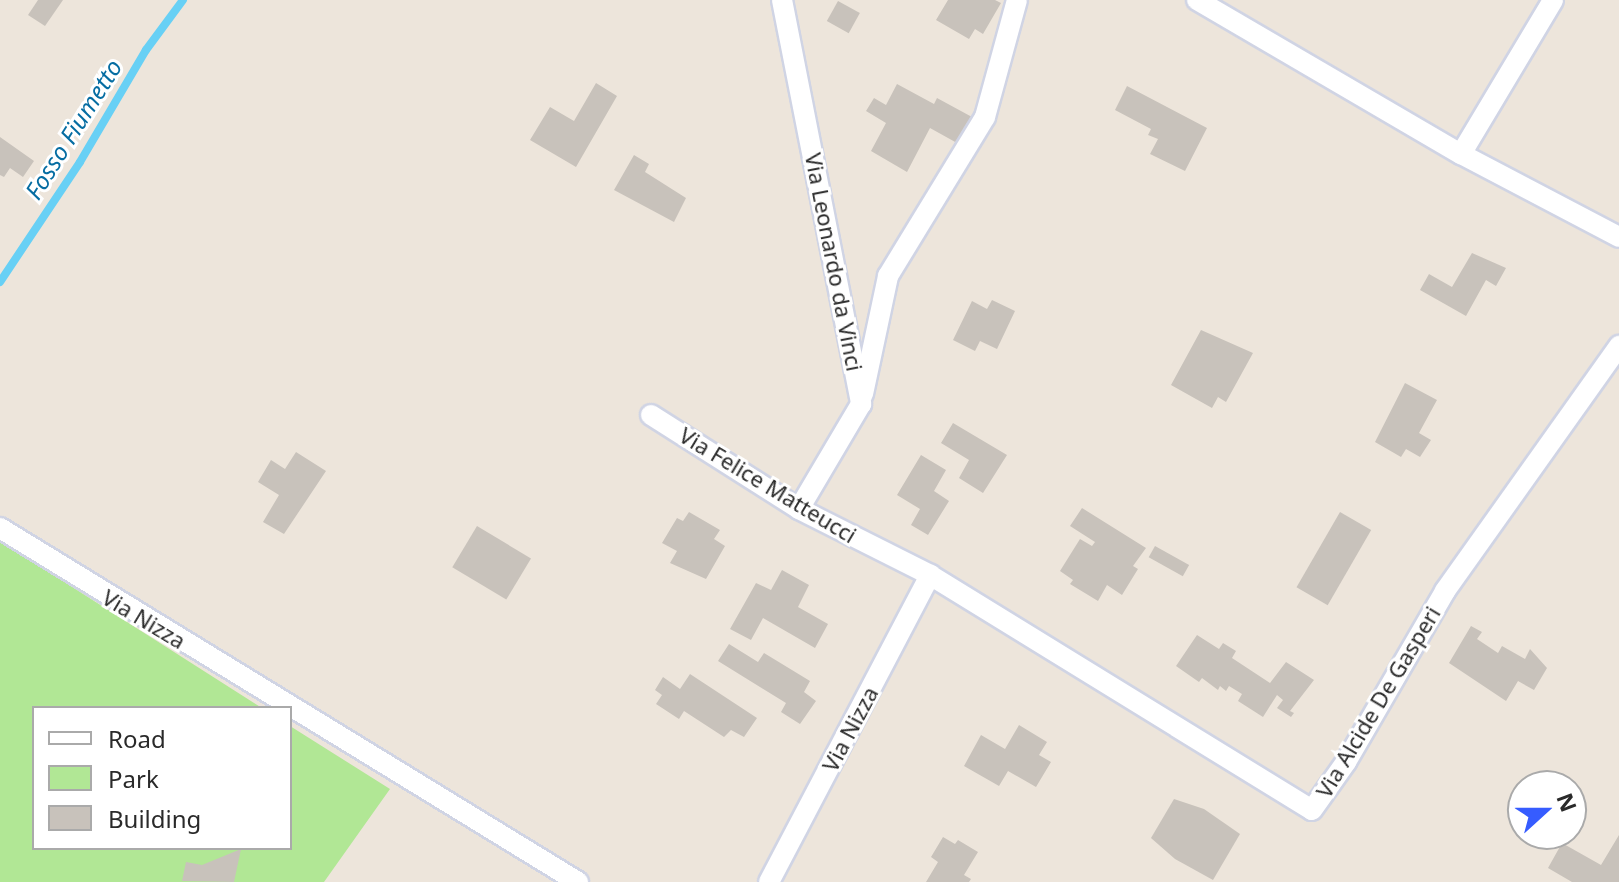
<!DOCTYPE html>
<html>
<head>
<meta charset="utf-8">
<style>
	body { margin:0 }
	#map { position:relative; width:1619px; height:882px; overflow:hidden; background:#ede5db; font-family:"Noto Sans",sans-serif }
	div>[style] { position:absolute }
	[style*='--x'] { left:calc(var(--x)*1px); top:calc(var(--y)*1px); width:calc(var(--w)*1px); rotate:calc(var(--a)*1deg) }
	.green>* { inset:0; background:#b1e795 }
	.stream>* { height:8px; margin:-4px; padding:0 4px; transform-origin:4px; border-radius:4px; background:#68d0f5 }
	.building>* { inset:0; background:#c8c2bb; transform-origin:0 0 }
	.roads { filter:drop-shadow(2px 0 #d0d4e4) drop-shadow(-2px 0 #d0d4e4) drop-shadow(0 2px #d0d4e4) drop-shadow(0 -2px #d0d4e4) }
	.street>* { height:20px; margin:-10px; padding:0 10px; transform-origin:10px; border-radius:10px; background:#fff }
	span { translate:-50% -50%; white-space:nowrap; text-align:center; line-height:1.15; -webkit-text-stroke:6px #fff; paint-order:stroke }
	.street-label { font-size:22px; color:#2a2a2a }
	.water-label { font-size:24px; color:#066da2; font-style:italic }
	.legend { position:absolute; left:32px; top:706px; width:260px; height:144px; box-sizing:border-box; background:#fff; border:2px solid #aaa; margin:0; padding:10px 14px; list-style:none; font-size:24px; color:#2a2a2a }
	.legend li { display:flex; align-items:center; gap:16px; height:40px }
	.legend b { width:40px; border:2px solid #aaa }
	.north { position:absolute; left:1507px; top:770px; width:80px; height:80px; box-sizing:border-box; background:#fff; border:2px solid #aaa; border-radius:50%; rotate:69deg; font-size:22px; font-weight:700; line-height:32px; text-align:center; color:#2a2a2a }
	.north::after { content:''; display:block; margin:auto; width:28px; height:36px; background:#365cff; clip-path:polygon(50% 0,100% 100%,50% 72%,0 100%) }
</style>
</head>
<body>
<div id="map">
	<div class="green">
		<i style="clip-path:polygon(0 541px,262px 708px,34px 708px,34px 848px,290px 848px,290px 726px,390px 789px,324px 882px,0 882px)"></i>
	</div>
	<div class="stream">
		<i style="--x:0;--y:282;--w:144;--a:-56.3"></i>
		<i style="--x:80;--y:162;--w:130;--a:-59.5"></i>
		<i style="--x:146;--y:50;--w:62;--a:-53.5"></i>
	</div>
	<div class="building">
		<i style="clip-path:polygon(38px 0,63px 0,45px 26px,28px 15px)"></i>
		<i style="clip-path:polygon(948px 0,995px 0,1001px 3px,983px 34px,975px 29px,969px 39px,936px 20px)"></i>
		<i style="left:838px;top:1px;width:25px;height:23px;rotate:29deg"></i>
		<i style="clip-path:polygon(596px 83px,617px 96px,576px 167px,530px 140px,550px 107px,574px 121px)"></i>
		<i style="clip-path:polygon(897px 84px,934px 104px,937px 98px,972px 117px,957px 143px,930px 128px,907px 172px,871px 151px,886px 123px,866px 111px,874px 98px,886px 105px)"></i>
		<i style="clip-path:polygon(1127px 86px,1207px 128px,1185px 171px,1150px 154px,1158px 139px,1148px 135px,1151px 129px,1115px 110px)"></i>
		<i style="clip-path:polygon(0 137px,34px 161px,23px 177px,10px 168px,4px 177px,0 175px)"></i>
		<i style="clip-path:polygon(634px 155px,649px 164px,645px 172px,686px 198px,674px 222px,614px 190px)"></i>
		<i style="clip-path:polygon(1472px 253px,1506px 268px,1496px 286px,1486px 280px,1466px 316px,1420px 290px,1429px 274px,1452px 287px)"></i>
		<i style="clip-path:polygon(992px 300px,1015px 311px,997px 349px,980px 341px,975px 351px,953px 340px,972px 301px,987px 309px)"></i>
		<i style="clip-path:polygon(1201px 330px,1253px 353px,1226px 402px,1218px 397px,1212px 408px,1171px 385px)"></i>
		<i style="clip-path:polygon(1405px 383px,1437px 400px,1419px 433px,1431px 440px,1420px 457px,1406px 449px,1401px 457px,1375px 442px)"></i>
		<i style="clip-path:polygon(953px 423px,1007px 455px,983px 493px,959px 478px,969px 460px,941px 443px)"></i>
		<i style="clip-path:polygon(296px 452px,326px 471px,284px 534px,263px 522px,279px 495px,258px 482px,271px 460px,285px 469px)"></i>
		<i style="clip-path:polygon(921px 455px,946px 470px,934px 491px,949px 501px,928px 535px,911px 525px,920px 509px,897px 495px)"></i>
		<i style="clip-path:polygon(1082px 508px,1146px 548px,1133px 566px,1138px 569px,1122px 595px,1107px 585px,1098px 601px,1070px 584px,1073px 580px,1060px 571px,1080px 539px,1092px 546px,1095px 542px,1070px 526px)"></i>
		<i style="clip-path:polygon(689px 512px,720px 530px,714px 539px,725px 546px,706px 579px,670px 563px,677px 551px,662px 543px,677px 518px,683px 521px)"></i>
		<i style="left:1340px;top:512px;width:36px;height:87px;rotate:30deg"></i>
		<i style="left:477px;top:526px;width:63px;height:48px;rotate:31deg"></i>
		<i style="left:1155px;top:546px;width:39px;height:13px;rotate:29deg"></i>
		<i style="clip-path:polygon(782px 570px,809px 585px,798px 607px,828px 624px,815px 648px,763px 618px,751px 640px,730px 629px,756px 583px,771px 590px)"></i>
		<i style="clip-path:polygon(1471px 626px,1482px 632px,1477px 639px,1498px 653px,1502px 646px,1525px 659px,1530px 649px,1547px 668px,1534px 690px,1518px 681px,1506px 701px,1449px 663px)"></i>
		<i style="clip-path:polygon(1197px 635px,1219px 649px,1223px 643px,1236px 651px,1232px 658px,1270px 683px,1286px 662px,1314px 680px,1290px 711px,1294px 713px,1291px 717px,1277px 708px,1283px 700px,1277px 695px,1263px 717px,1238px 701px,1242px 694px,1229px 686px,1226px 691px,1220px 686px,1218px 690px,1202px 678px,1199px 682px,1176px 666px)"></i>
		<i style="clip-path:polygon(729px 644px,758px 662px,764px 653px,810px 681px,804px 692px,816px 701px,800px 724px,781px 712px,786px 703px,718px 661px)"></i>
		<i style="clip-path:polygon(690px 674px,757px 718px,744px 737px,731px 730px,724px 737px,684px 711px,679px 719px,656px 704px,662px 695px,655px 690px,663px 677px,680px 689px)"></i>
		<i style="clip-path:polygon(1019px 725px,1047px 742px,1039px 755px,1051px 762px,1036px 787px,1008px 771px,999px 786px,964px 766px,981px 735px,1005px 749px)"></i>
		<i style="clip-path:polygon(1174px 799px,1204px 809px,1240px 834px,1213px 880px,1175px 859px,1151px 838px)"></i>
		<i style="clip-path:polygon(1619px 835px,1619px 882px,1572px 882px,1548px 868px,1562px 843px,1601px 865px)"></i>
		<i style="clip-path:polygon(943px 837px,955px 844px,958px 840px,978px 852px,964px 875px,971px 879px,969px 882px,926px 882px,938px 862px,931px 857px)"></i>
		<i style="clip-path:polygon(241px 849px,234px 882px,182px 881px,186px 862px,202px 865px)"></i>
	</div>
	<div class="roads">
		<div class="street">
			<i style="--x:782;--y:0;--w:412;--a:78.9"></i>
			<i style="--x:861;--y:404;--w:122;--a:120.6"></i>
			<i style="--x:1197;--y:0;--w:306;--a:30.3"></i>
			<i style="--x:1461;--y:154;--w:178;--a:27.7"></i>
			<i style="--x:1461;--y:154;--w:179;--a:-59.1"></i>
			<i style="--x:863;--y:394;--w:121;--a:-78"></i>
			<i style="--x:888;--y:276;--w:186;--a:-58.6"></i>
			<i style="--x:985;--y:117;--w:121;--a:-74.7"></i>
			<i style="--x:651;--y:415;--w:175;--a:32.4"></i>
			<i style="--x:799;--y:509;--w:147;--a:26.7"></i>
			<i style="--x:930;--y:575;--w:448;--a:31.6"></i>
			<i style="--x:1312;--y:810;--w:59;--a:-54.7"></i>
			<i style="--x:1346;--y:762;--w:198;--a:-59.9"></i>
			<i style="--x:1445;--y:591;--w:301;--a:-54.6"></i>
			<i style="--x:0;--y:528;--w:678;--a:31.49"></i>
			<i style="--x:769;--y:882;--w:347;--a:-62.3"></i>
		</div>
	</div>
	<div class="street-label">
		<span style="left:834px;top:262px;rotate:79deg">Via Leonardo da Vinci</span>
		<span style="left:768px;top:485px;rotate:31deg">Via Felice Matteucci</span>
		<span style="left:144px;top:619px;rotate:31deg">Via Nizza</span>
		<span style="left:1378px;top:702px;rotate:-59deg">Via Alcide De Gasperi</span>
		<span style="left:850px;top:729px;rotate:-62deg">Via Nizza</span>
	</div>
	<div class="water-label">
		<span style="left:73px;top:129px;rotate:-58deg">Fosso Fiumetto</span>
	</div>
	<ul class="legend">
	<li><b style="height:10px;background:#fff"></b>Road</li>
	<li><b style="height:22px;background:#b1e795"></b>Park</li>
	<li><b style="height:22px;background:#c8c2bb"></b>Building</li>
	</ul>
	<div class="north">N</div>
</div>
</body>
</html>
